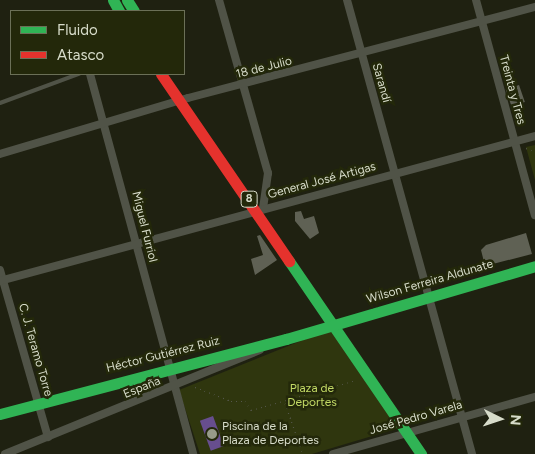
<!DOCTYPE html>
<html>
<head>
<meta charset="utf-8">
<style>
	body { margin:0 }
	#map { position:relative; width:535px; height:454px; overflow:hidden; background:#1f2111; font-family:Figtree,sans-serif }
	div>[style] { position:absolute }
	[style*='--x'] { left:calc(var(--x)*1px); top:calc(var(--y)*1px); width:calc(var(--w)*1px); rotate:calc(var(--a)*1deg) }
	.green>* { inset:0; background:#2f360e }
	.water>* { inset:0; background:#674e8e; transform-origin:0 0 }
	.building>* { inset:0; background:#5f6154; transform-origin:0 0 }
	.path>* { height:1px; margin-top:-0.5px; transform-origin:0; background:repeating-linear-gradient(90deg,#55574c 0 1px,transparent 0 5px) }
	.lane>* { height:4px; margin:-2px; padding:0 2px; transform-origin:2px; border-radius:2px; background:#505347 }
	.street>* { height:8px; margin:-4px; padding:0 4px; transform-origin:4px; border-radius:4px; background:#505347 }
	.fast>* { height:11px; margin:-5.5px; padding:0 5.5px; transform-origin:5.5px; border-radius:5.5px; background:#30b455 }
	.jam>* { height:11px; margin:-5.5px; padding:0 5.5px; transform-origin:5.5px; border-radius:5.5px; background:#e5322d }
	.dots>* { width:14px; height:14px; translate:-50% -50%; box-sizing:border-box; border:2px solid #23280a; border-radius:50% }
	span { translate:-50% -50%; white-space:nowrap; text-align:center; line-height:1.15; -webkit-text-stroke:5px #23280a; paint-order:stroke }
	.shield-label span { padding:1px 4px; background:#23280a; border:1px solid; border-radius:4px; -webkit-text-stroke-width:0 }
	.shield-label { font-size:11px; color:#d7dcca; font-weight:700 }
	.street-label { font-size:12px; color:#d7dcca }
	.park-label { font-size:12px; color:#c2d965 }
	.poi-label { font-size:12px; color:#d7dcca }
	.left { translate:0 -50%; text-align:left }
	.legend { position:absolute; left:10px; top:10px; width:175px; height:65px; box-sizing:border-box; background:#23280a; border:1px solid #6b7057; margin:0; padding:6px 9px; list-style:none; font-size:15px; color:#d7dcca }
	.legend li { display:flex; align-items:center; gap:10px; height:25px }
	.legend b { width:25px; border:1px solid #6b7057 }
	.north { position:absolute; left:475px; top:394px; width:50px; height:50px; -webkit-text-stroke:4px #23280a; paint-order:stroke; rotate:94deg; font-size:14px; font-weight:700; line-height:20px; text-align:center; color:#d7dcca }
	.north::after { content:''; display:block; margin:auto; width:18px; height:22px; background:#d7dcca; clip-path:polygon(50% 0,100% 100%,50% 72%,0 100%) }
</style>
</head>
<body>
<div id="map">
	<div class="green">
		<i style="clip-path:polygon(535px 145px,535px 180px,526px 147px)"></i>
		<i style="clip-path:polygon(333px 328px,399px 428px,312px 454px,200px 454px,179px 390px)"></i>
	</div>
	<div class="water">
		<i style="left:213px;top:416px;width:32px;height:14px;rotate:70deg"></i>
	</div>
	<div class="building">
		<i style="left:519px;top:85px;width:18px;height:14px;rotate:71deg"></i>
		<i style="clip-path:polygon(301px 211px,304px 219px,314px 216px,319px 233px,310px 239px,295px 221px,295px 212px)"></i>
		<i style="clip-path:polygon(526px 233px,532px 254px,485px 266px,481px 250px,486px 245px)"></i>
		<i style="clip-path:polygon(260px 235px,277px 260px,255px 275px,251px 259px,263px 255px,257px 236px)"></i>
	</div>
	<div class="path">
		<i style="--x:526;--y:148;--w:10;--a:24"></i>
		<i style="--x:195;--y:387;--w:39;--a:21"></i>
		<i style="--x:231;--y:401;--w:14;--a:0"></i>
		<i style="--x:245;--y:401;--w:11;--a:56"></i>
		<i style="--x:251;--y:410;--w:109;--a:-15.9"></i>
		<i style="--x:285;--y:403;--w:54;--a:70.6"></i>
	</div>
	<div class="lane">
		<i style="--x:0;--y:103;--w:84;--a:-20.2"></i>
	</div>
	<div class="street">
		<i style="--x:219;--y:0;--w:180;--a:74.2"></i>
		<i style="--x:268;--y:173;--w:35;--a:98"></i>
		<i style="--x:347;--y:0;--w:471;--a:74.6"></i>
		<i style="--x:476;--y:0;--w:223;--a:74.7"></i>
		<i style="--x:90;--y:74;--w:394;--a:74.8"></i>
		<i style="--x:0;--y:154;--w:196;--a:-16.6"></i>
		<i style="--x:188;--y:98;--w:359;--a:-14.7"></i>
		<i style="--x:0;--y:270;--w:174;--a:74"></i>
		<i style="--x:0;--y:281;--w:554;--a:-15.16"></i>
		<i style="--x:5;--y:454;--w:275;--a:-22.2"></i>
		<i style="--x:333;--y:454;--w:210;--a:-15.8"></i>
	</div>
	<div class="fast">
		<i style="--x:113;--y:0;--w:13;--a:61"></i>
		<i style="--x:127;--y:0;--w:13;--a:58"></i>
		<i style="--x:289;--y:261;--w:234;--a:55.6"></i>
		<i style="--x:0;--y:414;--w:296;--a:-14.7"></i>
		<i style="--x:286;--y:339;--w:259;--a:-16.3"></i>
	</div>
	<div class="jam">
		<i style="--x:161;--y:74;--w:227;--a:55.6"></i>
	</div>
	<div class="dots">
		<i style="left:212px;top:434px;background:#979b89"></i>
	</div>
	<div class="shield-label">
		<span style="left:249px;top:199px">8</span>
	</div>
	<div class="street-label">
		<span style="left:264px;top:68px;rotate:-14deg">18 de Julio</span>
		<span style="left:381px;top:83px;rotate:74deg">Sarandí</span>
		<span style="left:512px;top:90px;rotate:75deg">Treinta y Tres</span>
		<span style="left:322px;top:181px;rotate:-15deg">General José Artigas</span>
		<span style="left:144px;top:227px;rotate:76deg">Miguel Furriol</span>
		<span style="left:430px;top:282px;rotate:-16deg">Wilson Ferreira Aldunate</span>
		<span style="left:35px;top:350px;rotate:74deg">C. J. Teramo Torre</span>
		<span style="left:163px;top:355px;rotate:-14deg">Héctor Gutiérrez Ruiz</span>
		<span style="left:142px;top:388px;rotate:-22deg">España</span>
		<span style="left:416px;top:418px;rotate:-16deg">José Pedro Varela</span>
	</div>
	<div class="park-label">
		<span style="left:312px;top:396px">Plaza de<br>Deportes</span>
	</div>
	<div class="poi-label">
		<span class="left" style="left:222px;top:434px">Piscina de la<br>Plaza de Deportes</span>
	</div>
	<ul class="legend">
	<li><b style="height:6px;background:#30b455"></b>Fluido</li>
	<li><b style="height:6px;background:#e5322d"></b>Atasco</li>
	</ul>
	<div class="north">N</div>
</div>
</body>
</html>
